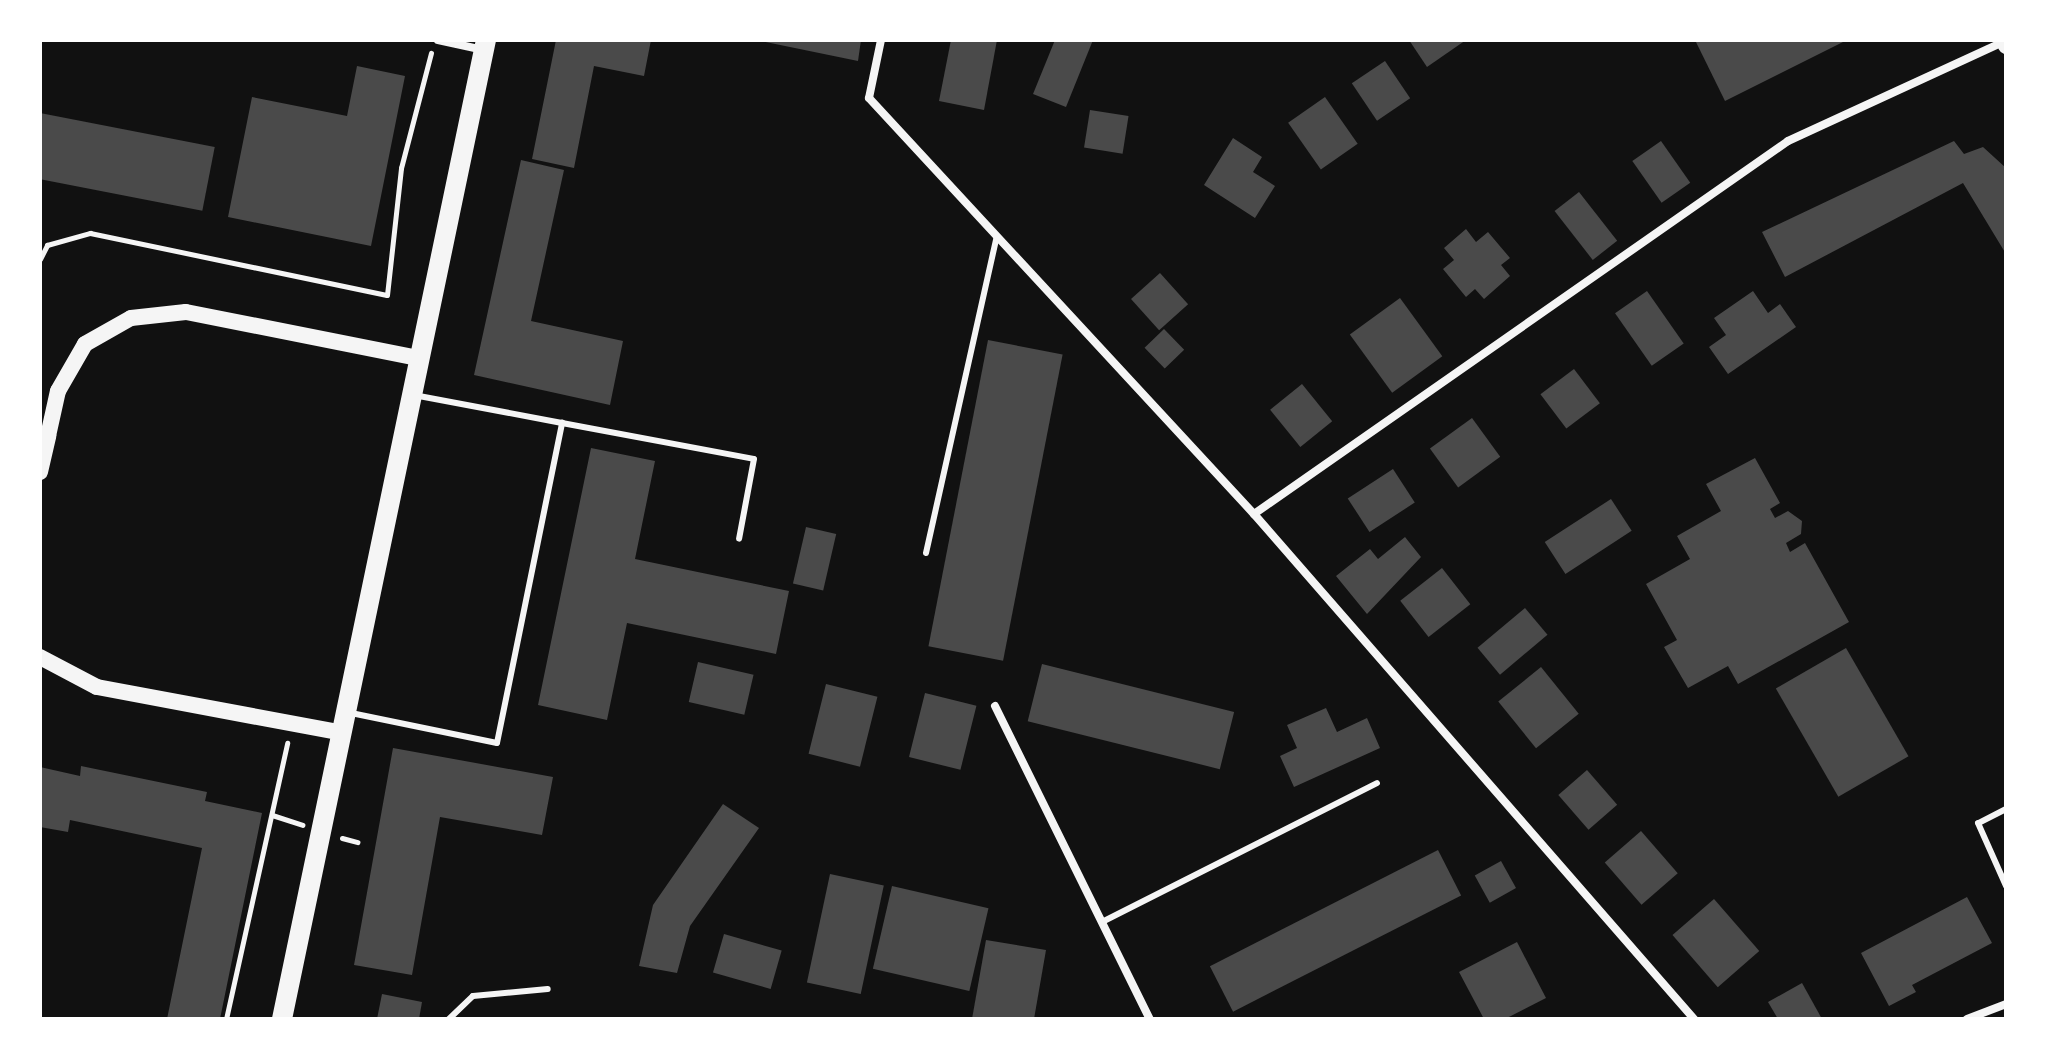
<!DOCTYPE html>
<html>
<head>
<meta charset="utf-8">
<style>
	body { margin:0 }
	#map { position:relative; width:2046px; height:1059px; overflow:hidden; background:#111; font-family:Lato,sans-serif }
	div>[style] { position:absolute }
	[style*='--x'] { left:calc(var(--x)*1px); top:calc(var(--y)*1px); width:calc(var(--w)*1px); rotate:calc(var(--a)*1deg) }
	.building>* { inset:0; background:#4a4a4a; transform-origin:0 0 }
	.path>* { height:5px; margin:-2.5px; padding:0 2.5px; transform-origin:2.5px; border-radius:2.5px; background:#f5f5f5 }
	.service>* { height:6px; margin:-3px; padding:0 3px; transform-origin:3px; border-radius:3px; background:#f5f5f5 }
	.minor>* { height:8px; margin:-4px; padding:0 4px; transform-origin:4px; border-radius:4px; background:#f5f5f5 }
	.secondary>* { height:16px; margin:-8px; padding:0 8px; transform-origin:8px; border-radius:8px; background:#f5f5f5 }
	.primary>* { height:20px; margin:-10px; padding:0 10px; transform-origin:10px; border-radius:10px; background:#f5f5f5 }
	span { translate:-50% -50%; white-space:nowrap; text-align:center; line-height:1.15; -webkit-text-stroke:6px #fff; paint-order:stroke }
	.frame { position:absolute; inset:0; border:42px solid #fff; pointer-events:none }
</style>
</head>
<body>
<div id="map">
	<div class="building">
		<i style="clip-path:polygon(556px 40px,651px 40px,644px 76px,594px 66px,574px 168px,532px 159px)"></i>
		<i style="clip-path:polygon(756px 40px,861px 40px,858px 61px)"></i>
		<i style="clip-path:polygon(951px 40px,997px 40px,984px 110px,939px 101px)"></i>
		<i style="clip-path:polygon(1055px 40px,1093px 40px,1066px 107px,1033px 94px)"></i>
		<i style="clip-path:polygon(1409px 40px,1466px 40px,1427px 67px)"></i>
		<i style="clip-path:polygon(1695px 40px,1847px 40px,1725px 101px)"></i>
		<i style="left:1385px;top:61px;width:45px;height:40px;rotate:56deg"></i>
		<i style="clip-path:polygon(357px 66px,405px 76px,371px 246px,228px 217px,252px 97px,347px 116px)"></i>
		<i style="left:1325px;top:97px;width:57px;height:45px;rotate:55deg"></i>
		<i style="left:1090px;top:110px;width:39px;height:38px;rotate:9deg"></i>
		<i style="left:40px;top:113px;width:178px;height:65px;rotate:11deg"></i>
		<i style="clip-path:polygon(1233px 138px,1262px 157px,1253px 172px,1275px 186px,1255px 218px,1204px 185px)"></i>
		<i style="left:1661px;top:141px;width:51px;height:35px;rotate:55deg"></i>
		<i style="clip-path:polygon(1954px 141px,1964px 154px,1983px 147px,2006px 168px,2006px 254px,1963px 183px,1785px 277px,1762px 232px)"></i>
		<i style="clip-path:polygon(521px 160px,564px 170px,531px 321px,623px 341px,610px 405px,474px 375px)"></i>
		<i style="left:1579px;top:192px;width:62px;height:31px;rotate:52deg"></i>
		<i style="clip-path:polygon(1466px 229px,1476px 242px,1488px 232px,1510px 258px,1501px 265px,1510px 276px,1484px 299px,1475px 289px,1466px 297px,1443px 269px,1454px 260px,1444px 248px)"></i>
		<i style="left:1160px;top:273px;width:42px;height:39px;rotate:48deg"></i>
		<i style="left:1647px;top:291px;width:64px;height:39px;rotate:55deg"></i>
		<i style="clip-path:polygon(1753px 291px,1768px 313px,1780px 304px,1796px 327px,1728px 374px,1709px 347px,1726px 335px,1714px 318px)"></i>
		<i style="left:1400px;top:298px;width:72px;height:62px;rotate:54deg"></i>
		<i style="left:1164px;top:329px;width:29px;height:27px;rotate:46deg"></i>
		<i style="left:988px;top:340px;width:76px;height:312px;rotate:11deg"></i>
		<i style="left:1574px;top:369px;width:43px;height:42px;rotate:53deg"></i>
		<i style="left:1302px;top:384px;width:48px;height:41px;rotate:51deg"></i>
		<i style="left:1472px;top:418px;width:48px;height:52px;rotate:54deg"></i>
		<i style="clip-path:polygon(591px 448px,655px 461px,635px 559px,789px 591px,776px 654px,627px 623px,607px 720px,538px 705px)"></i>
		<i style="clip-path:polygon(1755px 458px,1780px 503px,1770px 509px,1775px 518px,1788px 511px,1802px 521px,1801px 534px,1786px 543px,1790px 552px,1805px 543px,1849px 622px,1738px 684px,1728px 666px,1688px 688px,1664px 647px,1677px 640px,1646px 584px,1690px 559px,1677px 536px,1721px 511px,1706px 484px)"></i>
		<i style="left:1393px;top:469px;width:40px;height:54px;rotate:57deg"></i>
		<i style="left:1611px;top:499px;width:38px;height:79px;rotate:57deg"></i>
		<i style="left:806px;top:527px;width:31px;height:58px;rotate:13deg"></i>
		<i style="clip-path:polygon(1405px 537px,1421px 557px,1367px 614px,1336px 576px,1370px 549px,1378px 559px)"></i>
		<i style="left:1442px;top:568px;width:46px;height:53px;rotate:52deg"></i>
		<i style="left:1525px;top:608px;width:35px;height:62px;rotate:50deg"></i>
		<i style="left:1846px;top:648px;width:125px;height:81px;rotate:60deg"></i>
		<i style="left:698px;top:662px;width:57px;height:41px;rotate:13deg"></i>
		<i style="left:1042px;top:664px;width:198px;height:59px;rotate:14deg"></i>
		<i style="left:1541px;top:667px;width:60px;height:55px;rotate:51deg"></i>
		<i style="left:826px;top:684px;width:53px;height:72px;rotate:14deg"></i>
		<i style="left:925px;top:693px;width:53px;height:66px;rotate:14deg"></i>
		<i style="clip-path:polygon(1326px 708px,1337px 732px,1367px 718px,1380px 748px,1294px 787px,1280px 756px,1297px 748px,1287px 725px)"></i>
		<i style="clip-path:polygon(393px 748px,553px 777px,542px 835px,440px 817px,412px 975px,354px 965px)"></i>
		<i style="clip-path:polygon(81px 766px,207px 792px,205px 801px,262px 813px,220px 1019px,167px 1019px,202px 848px,70px 820px,68px 832px,40px 827px,40px 767px,80px 776px)"></i>
		<i style="left:1587px;top:770px;width:46px;height:38px;rotate:49deg"></i>
		<i style="clip-path:polygon(723px 804px,759px 828px,690px 926px,677px 973px,639px 966px,653px 905px)"></i>
		<i style="left:1641px;top:831px;width:56px;height:48px;rotate:49deg"></i>
		<i style="left:1438px;top:850px;width:51px;height:256px;rotate:63deg"></i>
		<i style="left:1501px;top:861px;width:31px;height:30px;rotate:61deg"></i>
		<i style="left:830px;top:874px;width:55px;height:111px;rotate:12deg"></i>
		<i style="left:892px;top:886px;width:99px;height:85px;rotate:13deg"></i>
		<i style="clip-path:polygon(1967px 897px,1992px 943px,1912px 985px,1916px 992px,1889px 1006px,1861px 953px)"></i>
		<i style="left:1714px;top:899px;width:69px;height:55px;rotate:49deg"></i>
		<i style="left:724px;top:934px;width:60px;height:40px;rotate:16deg"></i>
		<i style="clip-path:polygon(986px 940px,1046px 950px,1034px 1019px,972px 1019px)"></i>
		<i style="clip-path:polygon(1517px 942px,1546px 998px,1505px 1019px,1484px 1019px,1459px 972px)"></i>
		<i style="clip-path:polygon(1802px 983px,1822px 1019px,1778px 1019px,1768px 1002px)"></i>
		<i style="clip-path:polygon(382px 994px,422px 1002px,419px 1019px,377px 1019px)"></i>
	</div>
	<div class="path">
		<i style="--x:40;--y:259;--w:16;--a:-63"></i>
		<i style="--x:47;--y:245;--w:45;--a:-15.6"></i>
		<i style="--x:90;--y:233;--w:303;--a:11.8"></i>
		<i style="--x:387;--y:295;--w:128;--a:-83.7"></i>
		<i style="--x:401;--y:168;--w:119;--a:-75.4"></i>
		<i style="--x:272;--y:815;--w:32;--a:18"></i>
		<i style="--x:342;--y:838;--w:16;--a:15"></i>
		<i style="--x:226;--y:1019;--w:283;--a:-77.5"></i>
	</div>
	<div class="service">
		<i style="--x:562;--y:423;--w:195;--a:10.6"></i>
		<i style="--x:754;--y:459;--w:81;--a:100.6"></i>
		<i style="--x:926;--y:553;--w:325;--a:-77.4"></i>
		<i style="--x:351;--y:713;--w:149;--a:11.6"></i>
		<i style="--x:497;--y:743;--w:327;--a:-78.5"></i>
		<i style="--x:562;--y:423;--w:151;--a:-169.3"></i>
		<i style="--x:2006;--y:809;--w:31;--a:153"></i>
		<i style="--x:1978;--y:823;--w:69;--a:66"></i>
		<i style="--x:1102;--y:922;--w:308;--a:-26.8"></i>
		<i style="--x:449;--y:1019;--w:33;--a:-44"></i>
		<i style="--x:473;--y:996;--w:75;--a:-5.3"></i>
	</div>
	<div class="minor">
		<i style="--x:438;--y:40;--w:46;--a:12.5"></i>
		<i style="--x:881;--y:40;--w:59;--a:101.7"></i>
		<i style="--x:869;--y:98;--w:567;--a:47.22"></i>
		<i style="--x:1254;--y:514;--w:670;--a:48.93"></i>
		<i style="--x:1254;--y:514;--w:651;--a:-34.93"></i>
		<i style="--x:1788;--y:141;--w:237;--a:-24.7"></i>
		<i style="--x:995;--y:706;--w:349;--a:63.7"></i>
		<i style="--x:1967;--y:1019;--w:42;--a:-21"></i>
	</div>
	<div class="secondary">
		<i style="--x:2003;--y:40;--w:7;--a:63"></i>
		<i style="--x:40;--y:434;--w:8;--a:14"></i>
		<i style="--x:48;--y:436;--w:46;--a:-77.5"></i>
		<i style="--x:58;--y:391;--w:54;--a:-60.1"></i>
		<i style="--x:85;--y:344;--w:53;--a:-29.5"></i>
		<i style="--x:131;--y:318;--w:55;--a:-6.2"></i>
		<i style="--x:186;--y:312;--w:237;--a:11.2"></i>
		<i style="--x:40;--y:472;--w:37;--a:-77"></i>
		<i style="--x:40;--y:657;--w:64;--a:27.8"></i>
		<i style="--x:97;--y:687;--w:250;--a:10.6"></i>
	</div>
	<div class="primary">
		<i style="--x:282;--y:1019;--w:1000;--a:-78.23"></i>
	</div>
	<div class="frame"></div>
</div>
</body>
</html>
